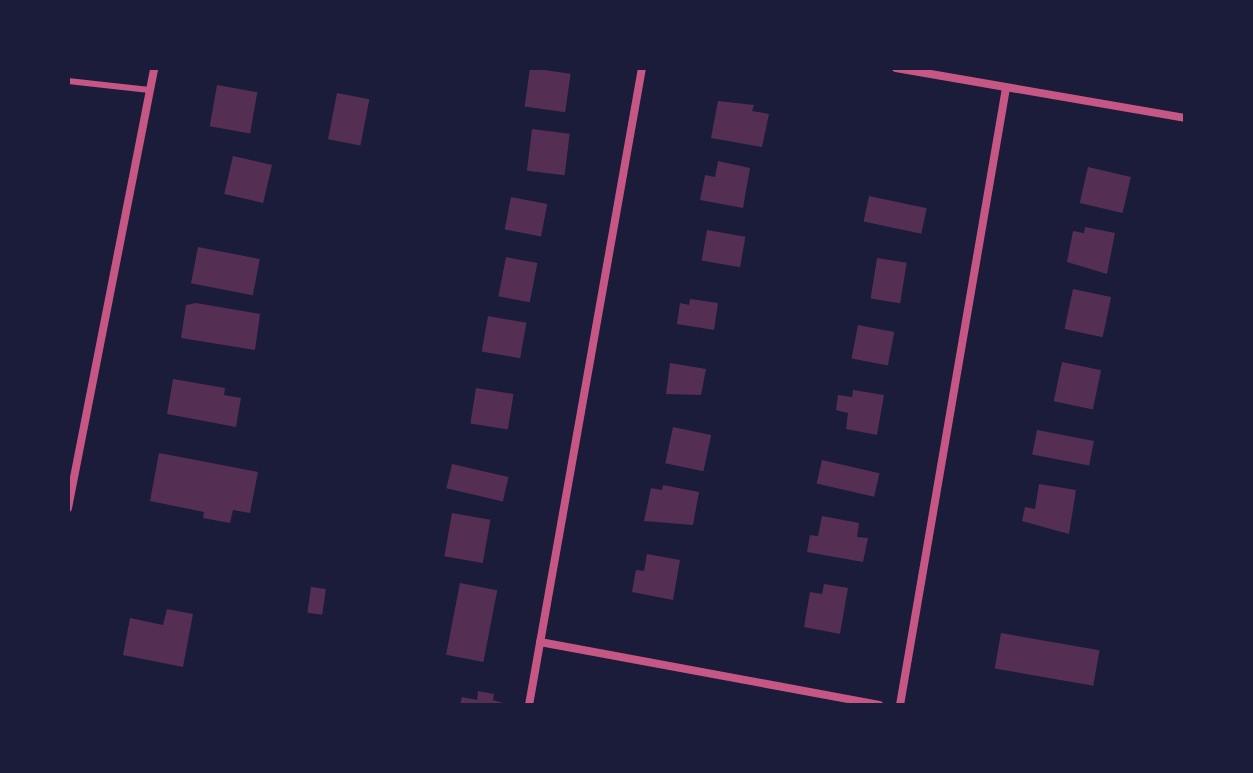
<!DOCTYPE html>
<html>
<head>
<meta charset="utf-8">
<style>
	body { margin:0 }
	#map { position:relative; width:1253px; height:773px; overflow:hidden; background:#1b1b3a; font-family:Raleway,sans-serif }
	div>[style] { position:absolute }
	[style*='--x'] { left:calc(var(--x)*1px); top:calc(var(--y)*1px); width:calc(var(--w)*1px); rotate:calc(var(--a)*1deg) }
	.building>* { inset:0; background:#542f53; transform-origin:0 0 }
	.service>* { height:6px; margin:-3px; padding:0 3px; transform-origin:3px; border-radius:3px; background:#c65784 }
	.minor>* { height:8px; margin:-4px; padding:0 4px; transform-origin:4px; border-radius:4px; background:#c65784 }
	span { translate:-50% -50%; white-space:nowrap; text-align:center; line-height:1.15; -webkit-text-stroke:6px #1b1b3a; paint-order:stroke }
	.frame { position:absolute; inset:0; border:70px solid #1b1b3a; pointer-events:none }
</style>
</head>
<body>
<div id="map">
	<div class="building">
		<i style="left:530px;top:68px;width:41px;height:39px;rotate:8deg"></i>
		<i style="left:217px;top:85px;width:41px;height:42px;rotate:10deg"></i>
		<i style="left:337px;top:93px;width:33px;height:47px;rotate:11deg"></i>
		<i style="clip-path:polygon(718px 101px,754px 105px,752px 111px,769px 114px,762px 147px,711px 138px)"></i>
		<i style="left:532px;top:129px;width:38px;height:42px;rotate:7deg"></i>
		<i style="left:233px;top:156px;width:40px;height:39px;rotate:13deg"></i>
		<i style="clip-path:polygon(718px 161px,750px 168px,743px 208px,700px 200px,705px 175px,715px 177px)"></i>
		<i style="left:1088px;top:167px;width:44px;height:37px;rotate:13deg"></i>
		<i style="left:869px;top:196px;width:59px;height:26px;rotate:12deg"></i>
		<i style="left:511px;top:197px;width:37px;height:33px;rotate:11deg"></i>
		<i style="clip-path:polygon(1085px 227px,1115px 233px,1107px 274px,1067px 262px,1073px 231px,1084px 233px)"></i>
		<i style="left:707px;top:230px;width:39px;height:31px;rotate:10deg"></i>
		<i style="left:198px;top:247px;width:63px;height:37px;rotate:11deg"></i>
		<i style="left:506px;top:257px;width:32px;height:40px;rotate:11deg"></i>
		<i style="left:877px;top:258px;width:30px;height:41px;rotate:9deg"></i>
		<i style="left:1073px;top:289px;width:39px;height:41px;rotate:12deg"></i>
		<i style="clip-path:polygon(690px 299px,718px 303px,714px 330px,677px 324px,680px 303px,689px 305px)"></i>
		<i style="clip-path:polygon(196px 303px,260px 314px,255px 350px,181px 338px,186px 305px)"></i>
		<i style="left:488px;top:316px;width:39px;height:36px;rotate:10deg"></i>
		<i style="left:858px;top:325px;width:37px;height:34px;rotate:11deg"></i>
		<i style="left:1062px;top:362px;width:40px;height:40px;rotate:12deg"></i>
		<i style="clip-path:polygon(670px 363px,706px 369px,701px 395px,666px 394px)"></i>
		<i style="clip-path:polygon(173px 379px,225px 388px,224px 395px,241px 398px,236px 427px,167px 414px)"></i>
		<i style="left:476px;top:388px;width:38px;height:36px;rotate:9deg"></i>
		<i style="clip-path:polygon(853px 390px,884px 395px,877px 435px,846px 429px,848px 413px,836px 410px,838px 395px,852px 397px)"></i>
		<i style="left:673px;top:427px;width:39px;height:37px;rotate:12deg"></i>
		<i style="left:1037px;top:430px;width:58px;height:25px;rotate:11deg"></i>
		<i style="clip-path:polygon(159px 453px,258px 472px,250px 513px,233px 510px,230px 523px,203px 518px,204px 512px,150px 501px)"></i>
		<i style="left:822px;top:460px;width:59px;height:24px;rotate:13deg"></i>
		<i style="left:452px;top:464px;width:58px;height:25px;rotate:13deg"></i>
		<i style="clip-path:polygon(1039px 484px,1076px 490px,1069px 534px,1022px 521px,1025px 507px,1035px 509px)"></i>
		<i style="clip-path:polygon(663px 485px,699px 492px,693px 525px,644px 521px,651px 488px,662px 490px)"></i>
		<i style="left:452px;top:513px;width:39px;height:44px;rotate:10deg"></i>
		<i style="clip-path:polygon(822px 516px,859px 523px,857px 537px,868px 538px,863px 562px,807px 552px,810px 535px,818px 536px)"></i>
		<i style="clip-path:polygon(647px 554px,680px 560px,673px 600px,632px 592px,636px 570px,644px 571px)"></i>
		<i style="left:460px;top:583px;width:38px;height:73px;rotate:11deg"></i>
		<i style="clip-path:polygon(824px 584px,848px 588px,840px 634px,804px 627px,810px 592px,822px 594px)"></i>
		<i style="left:311px;top:587px;width:15px;height:26px;rotate:8deg"></i>
		<i style="clip-path:polygon(167px 609px,193px 614px,183px 667px,123px 655px,130px 618px,163px 625px)"></i>
		<i style="left:1001px;top:633px;width:100px;height:36px;rotate:10deg"></i>
		<i style="clip-path:polygon(478px 691px,494px 694px,493px 700px,510px 705px,460px 705px,462px 697px,477px 700px)"></i>
	</div>
	<div class="service">
		<i style="--x:68;--y:81;--w:82;--a:6.3"></i>
	</div>
	<div class="minor">
		<i style="--x:896;--y:68;--w:293;--a:9.8"></i>
		<i style="--x:68;--y:508;--w:448;--a:-78.9"></i>
		<i style="--x:540;--y:642;--w:345;--a:10.5"></i>
		<i style="--x:529;--y:705;--w:647;--a:-79.94"></i>
		<i style="--x:900;--y:705;--w:626;--a:-80.25"></i>
	</div>
	<div class="frame"></div>
</div>
</body>
</html>
